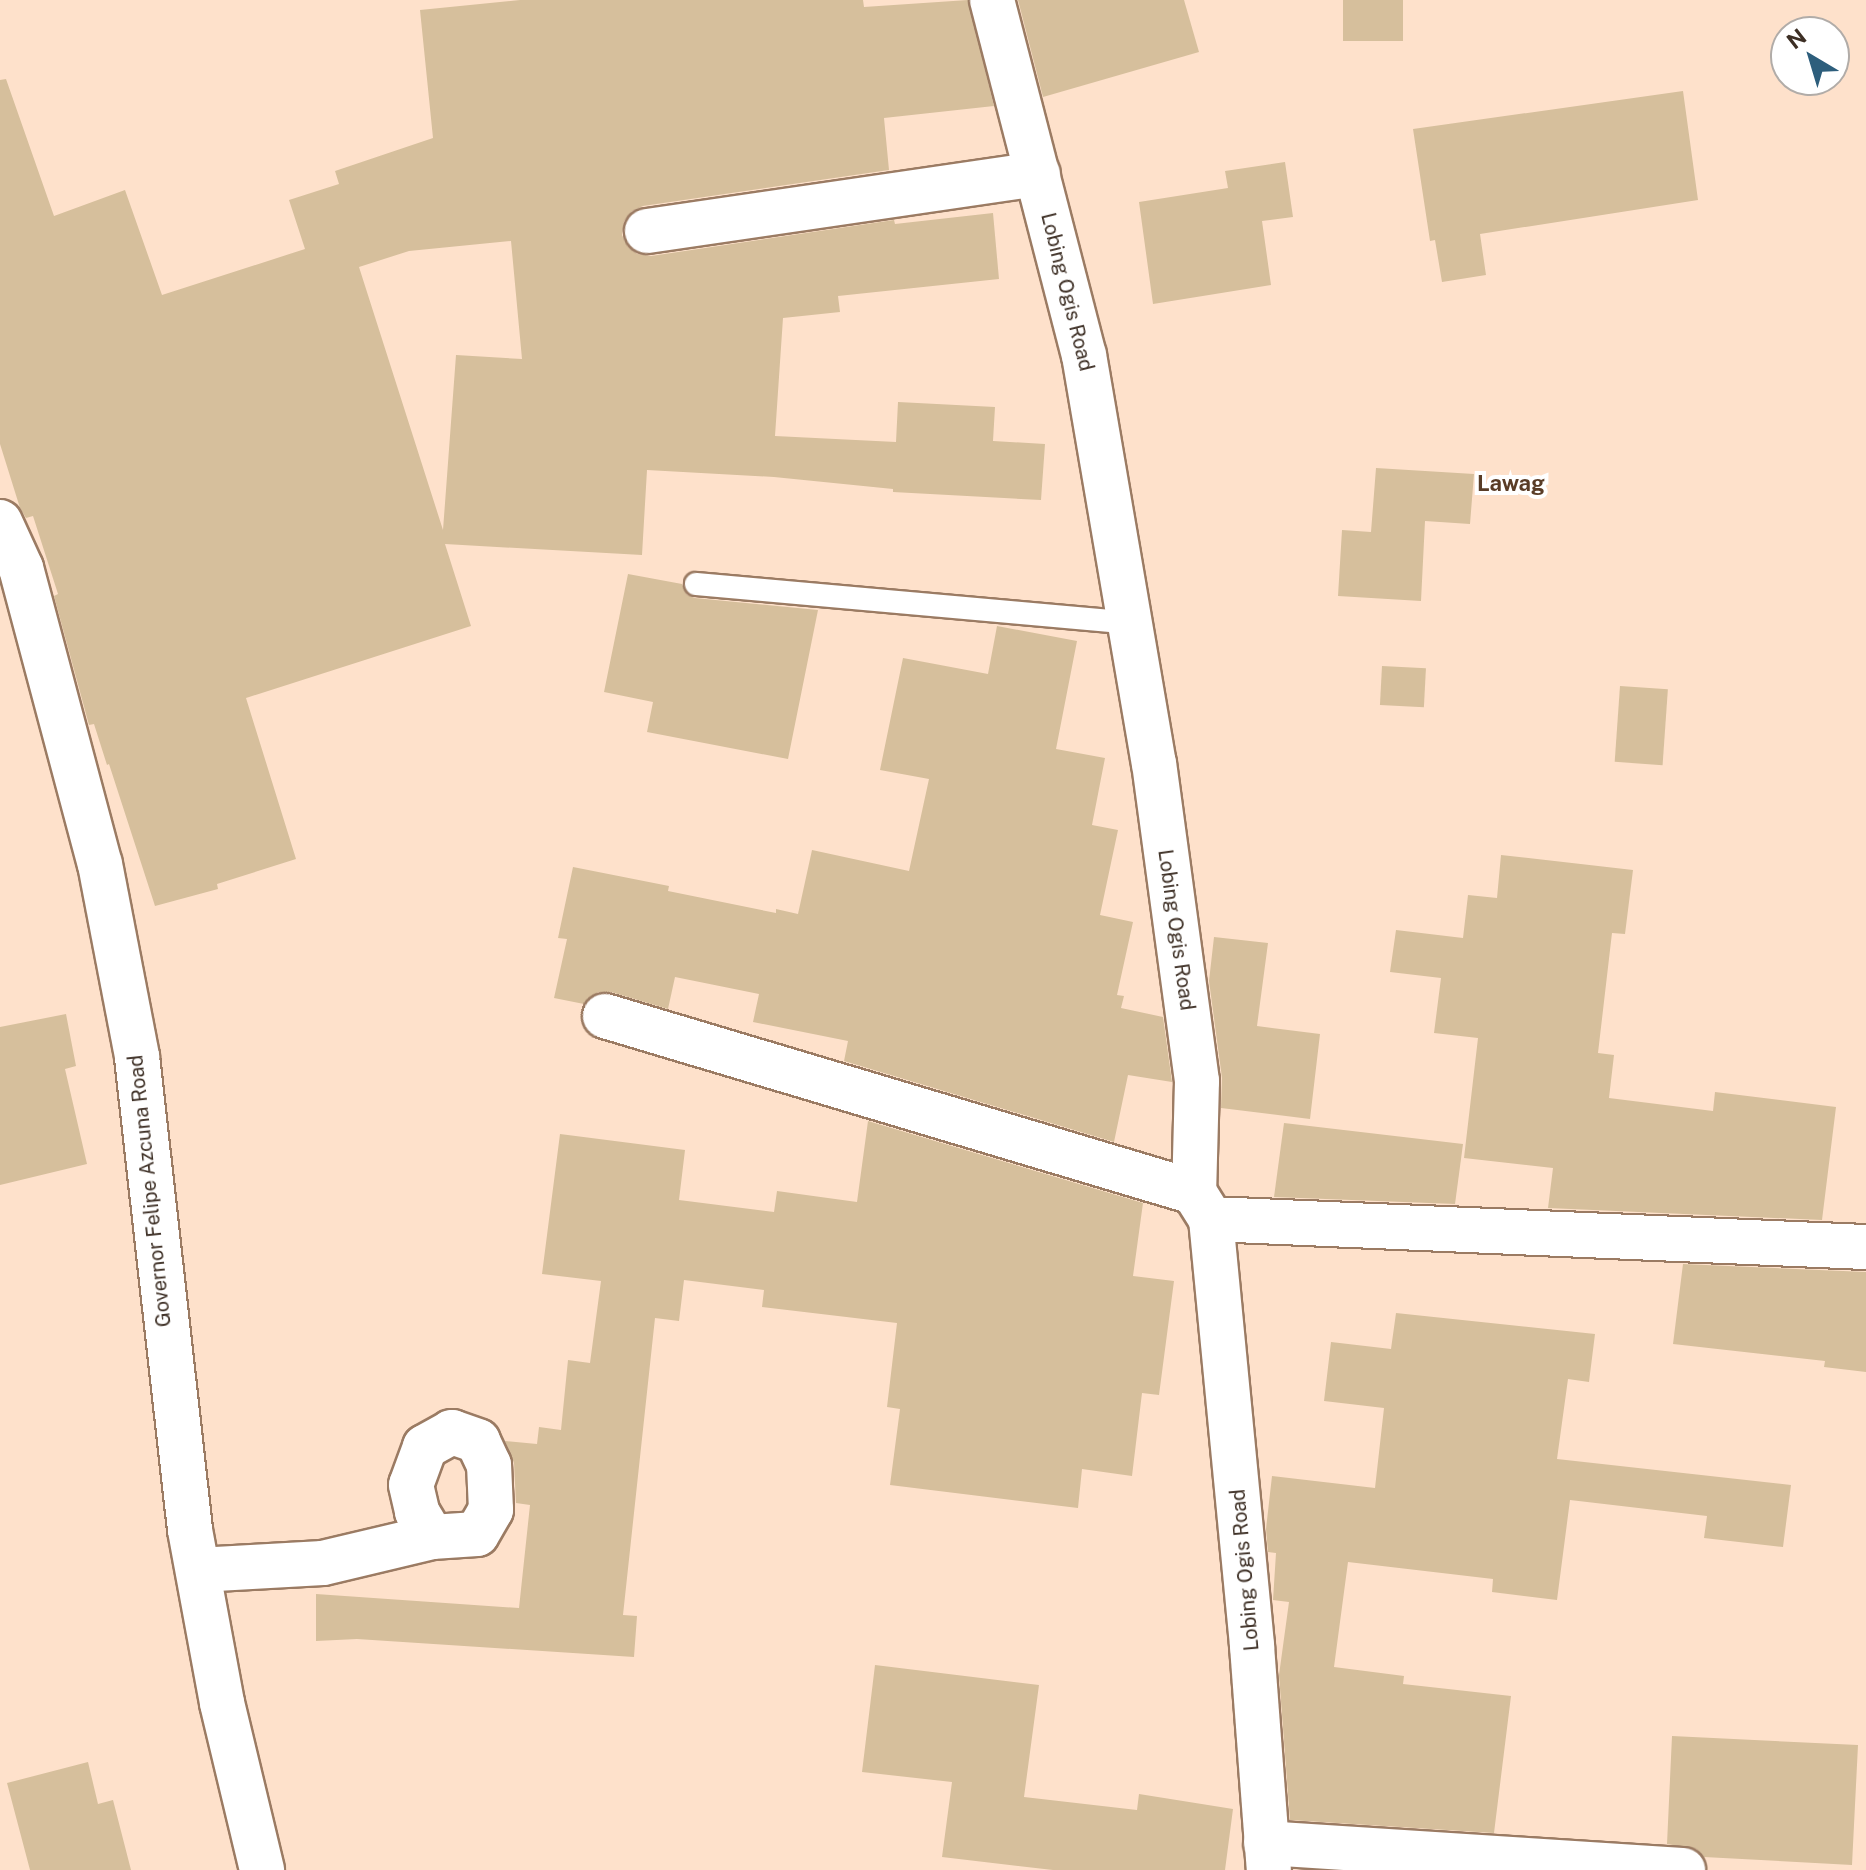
<!DOCTYPE html>
<html>
<head>
<meta charset="utf-8">
<style>
	body { margin:0 }
	#map { position:relative; width:1866px; height:1870px; overflow:hidden; background:#fee1cb; font-family:"Public Sans",sans-serif }
	div>[style] { position:absolute }
	[style*='--x'] { left:calc(var(--x)*1px); top:calc(var(--y)*1px); width:calc(var(--w)*1px); rotate:calc(var(--a)*1deg) }
	.building>* { inset:0; background:#d6bf9c; transform-origin:0 0 }
	.roads { filter:drop-shadow(2px 0 #9b7b63) drop-shadow(-2px 0 #9b7b63) drop-shadow(0 2px #9b7b63) drop-shadow(0 -2px #9b7b63) }
	.service>* { height:22px; margin:-11px; padding:0 11px; transform-origin:11px; border-radius:11px; background:#fff }
	.minor>* { height:44px; margin:-22px; padding:0 22px; transform-origin:22px; border-radius:22px; background:#fff }
	.tertiary>* { height:44px; margin:-22px; padding:0 22px; transform-origin:22px; border-radius:22px; background:#fff }
	span { translate:-50% -50%; white-space:nowrap; text-align:center; line-height:1.15; -webkit-text-stroke:8px #fff; paint-order:stroke }
	.street-label { font-size:20px; color:#3d2f25 }
	.neighbourhood-label { font-size:22px; color:#593c26; font-weight:700 }
	.north { position:absolute; left:1770px; top:16px; width:80px; height:80px; box-sizing:border-box; background:#fff; border:2px solid #b1aca8; border-radius:50%; rotate:322deg; font-size:22px; font-weight:700; line-height:32px; text-align:center; color:#3d2f25 }
	.north::after { content:''; display:block; margin:auto; width:28px; height:36px; background:#2d5e7c; clip-path:polygon(50% 0,100% 100%,50% 72%,0 100%) }
</style>
</head>
<body>
<div id="map">
	<div class="building">
		<i style="clip-path:polygon(evenodd,520px 0,863px 0,864px 7px,968px 0,994px 106px,884px 118px,889px 170px,643px 206px,632px 211px,624px 221px,622px 235px,628px 247px,637px 254px,651px 256px,894px 220px,895px 224px,993px 213px,999px 279px,838px 296px,840px 312px,783px 318px,775px 436px,896px 442px,898px 402px,995px 407px,993px 441px,1045px 444px,1041px 500px,893px 492px,893px 489px,774px 477px,647px 470px,642px 555px,445px 544px,471px 626px,246px 698px,296px 859px,217px 884px,218px 889px,155px 906px,109px 764px,107px 765px,94px 724px,89px 725px,54px 596px,58px 594px,33px 516px,26px 518px,20px 508px,0 444px,0 80px,6px 79px,54px 216px,125px 190px,162px 295px,305px 249px,289px 200px,339px 184px,335px 171px,433px 138px,420px 10px,520px 0,511px 241px,522px 359px,456px 355px,443px 530px,359px 267px,409px 251px,511px 241px)"></i>
		<i style="clip-path:polygon(1018px 0,1184px 0,1199px 52px,1043px 97px)"></i>
		<i style="left:1343px;top:0;width:60px;height:41px"></i>
		<i style="clip-path:polygon(1683px 91px,1698px 200px,1480px 234px,1486px 275px,1442px 282px,1435px 240px,1430px 241px,1413px 129px)"></i>
		<i style="clip-path:polygon(1285px 162px,1293px 217px,1262px 221px,1271px 285px,1153px 304px,1139px 202px,1228px 188px,1225px 171px)"></i>
		<i style="clip-path:polygon(1376px 468px,1474px 474px,1470px 524px,1425px 521px,1421px 601px,1338px 596px,1342px 530px,1371px 532px)"></i>
		<i style="clip-path:polygon(628px 574px,682px 584px,687px 595px,695px 598px,818px 610px,788px 759px,647px 732px,653px 702px,604px 692px)"></i>
		<i style="clip-path:polygon(997px 626px,1077px 641px,1056px 749px,1105px 758px,1092px 825px,1118px 830px,1100px 915px,1133px 922px,1117px 995px,1124px 996px,1121px 1008px,1163px 1017px,1172px 1082px,1128px 1075px,1114px 1142px,844px 1061px,848px 1041px,753px 1022px,759px 994px,675px 977px,668px 1009px,611px 992px,598px 992px,584px 1004px,554px 998px,567px 939px,558px 938px,573px 867px,669px 886px,668px 891px,776px 913px,776px 909px,798px 914px,812px 850px,909px 871px,929px 779px,880px 770px,903px 658px,988px 674px)"></i>
		<i style="left:1382px;top:666px;width:44px;height:39px;rotate:3deg"></i>
		<i style="left:1620px;top:686px;width:48px;height:76px;rotate:4deg"></i>
		<i style="clip-path:polygon(1501px 855px,1633px 870px,1625px 934px,1612px 933px,1598px 1053px,1614px 1055px,1609px 1098px,1713px 1111px,1715px 1092px,1836px 1107px,1822px 1220px,1548px 1208px,1553px 1168px,1464px 1158px,1478px 1038px,1434px 1033px,1441px 978px,1390px 972px,1396px 930px,1463px 938px,1468px 895px,1497px 898px)"></i>
		<i style="clip-path:polygon(1214px 937px,1268px 943px,1257px 1026px,1320px 1034px,1310px 1119px,1221px 1108px,1222px 1078px,1209px 981px)"></i>
		<i style="clip-path:polygon(66px 1014px,76px 1066px,65px 1069px,87px 1164px,0 1185px,0 1027px)"></i>
		<i style="clip-path:polygon(868px 1121px,1143px 1203px,1133px 1276px,1174px 1281px,1159px 1395px,1142px 1393px,1132px 1476px,1082px 1469px,1078px 1508px,890px 1485px,900px 1409px,887px 1407px,897px 1323px,762px 1307px,764px 1290px,684px 1280px,679px 1321px,655px 1318px,623px 1615px,637px 1616px,634px 1657px,357px 1639px,316px 1641px,316px 1594px,519px 1608px,530px 1505px,516px 1503px,514px 1463px,505px 1441px,537px 1444px,539px 1427px,561px 1430px,568px 1360px,590px 1363px,601px 1281px,542px 1274px,560px 1134px,685px 1150px,679px 1200px,774px 1212px,777px 1191px,857px 1202px)"></i>
		<i style="clip-path:polygon(1284px 1123px,1463px 1144px,1455px 1204px,1274px 1197px)"></i>
		<i style="clip-path:polygon(1683px 1264px,1866px 1272px,1866px 1372px,1824px 1367px,1825px 1361px,1673px 1344px)"></i>
		<i style="clip-path:polygon(1396px 1313px,1595px 1334px,1589px 1382px,1568px 1379px,1557px 1459px,1791px 1485px,1783px 1547px,1704px 1538px,1707px 1516px,1570px 1500px,1557px 1600px,1492px 1592px,1493px 1579px,1348px 1562px,1334px 1667px,1404px 1676px,1403px 1684px,1511px 1696px,1494px 1833px,1290px 1820px,1279px 1675px,1289px 1602px,1273px 1600px,1276px 1553px,1268px 1552px,1266px 1529px,1272px 1476px,1375px 1488px,1384px 1408px,1324px 1401px,1331px 1342px,1391px 1349px)"></i>
		<i style="clip-path:polygon(875px 1665px,1039px 1685px,1024px 1797px,1137px 1810px,1139px 1794px,1233px 1809px,1225px 1870px,1053px 1870px,942px 1857px,952px 1782px,862px 1772px)"></i>
		<i style="clip-path:polygon(1672px 1736px,1858px 1745px,1852px 1865px,1704px 1857px,1696px 1849px,1667px 1844px)"></i>
		<i style="clip-path:polygon(88px 1762px,98px 1804px,113px 1800px,131px 1870px,30px 1870px,7px 1783px)"></i>
	</div>
	<div class="roads">
		<div class="service">
			<i style="--x:696;--y:584;--w:436;--a:5.1"></i>
		</div>
		<div class="minor">
			<i style="--x:992;--y:0;--w:367;--a:75.5"></i>
			<i style="--x:1084;--y:355;--w:414;--a:80.3"></i>
			<i style="--x:1154;--y:763;--w:321;--a:82.3"></i>
			<i style="--x:1197;--y:1081;--w:111;--a:91.5"></i>
			<i style="--x:1194;--y:1192;--w:32;--a:58"></i>
			<i style="--x:1211;--y:1219;--w:429;--a:84.5"></i>
			<i style="--x:1252;--y:1646;--w:225;--a:85.7"></i>
			<i style="--x:647;--y:231;--w:395;--a:-8.3"></i>
			<i style="--x:605;--y:1016;--w:615;--a:16.64"></i>
			<i style="--x:1211;--y:1219;--w:656;--a:2.45"></i>
			<i style="--x:198;--y:1570;--w:125;--a:-3.2"></i>
			<i style="--x:323;--y:1563;--w:112;--a:-13.4"></i>
			<i style="--x:432;--y:1537;--w:45;--a:-3.8"></i>
			<i style="--x:477;--y:1534;--w:28;--a:-60"></i>
			<i style="--x:491;--y:1510;--w:45;--a:-92.5"></i>
			<i style="--x:489;--y:1465;--w:26;--a:-115"></i>
			<i style="--x:478;--y:1441;--w:28;--a:-161"></i>
			<i style="--x:452;--y:1432;--w:31;--a:151"></i>
			<i style="--x:425;--y:1447;--w:40;--a:110.2"></i>
			<i style="--x:411;--y:1485;--w:28;--a:77"></i>
			<i style="--x:417;--y:1512;--w:29;--a:59"></i>
			<i style="--x:1266;--y:1843;--w:418;--a:3.7"></i>
		</div>
		<div class="tertiary">
			<i style="--x:0;--y:522;--w:51;--a:65.5"></i>
			<i style="--x:21;--y:568;--w:306;--a:75.1"></i>
			<i style="--x:100;--y:864;--w:197;--a:79.1"></i>
			<i style="--x:137;--y:1057;--w:476;--a:83.6"></i>
			<i style="--x:190;--y:1530;--w:176;--a:79.5"></i>
			<i style="--x:222;--y:1703;--w:172;--a:76.5"></i>
		</div>
	</div>
	<div class="street-label">
		<span style="left:1067px;top:292px;rotate:76deg">Lobing Ogis Road</span>
		<span style="left:1176px;top:930px;rotate:82deg">Lobing Ogis Road</span>
		<span style="left:150px;top:1191px;rotate:-96deg">Governor Felipe Azcuna Road</span>
		<span style="left:1245px;top:1570px;rotate:-95deg">Lobing Ogis Road</span>
	</div>
	<div class="neighbourhood-label">
		<span style="left:1511px;top:484px">Lawag</span>
	</div>
	<div class="north">N</div>
</div>
</body>
</html>
